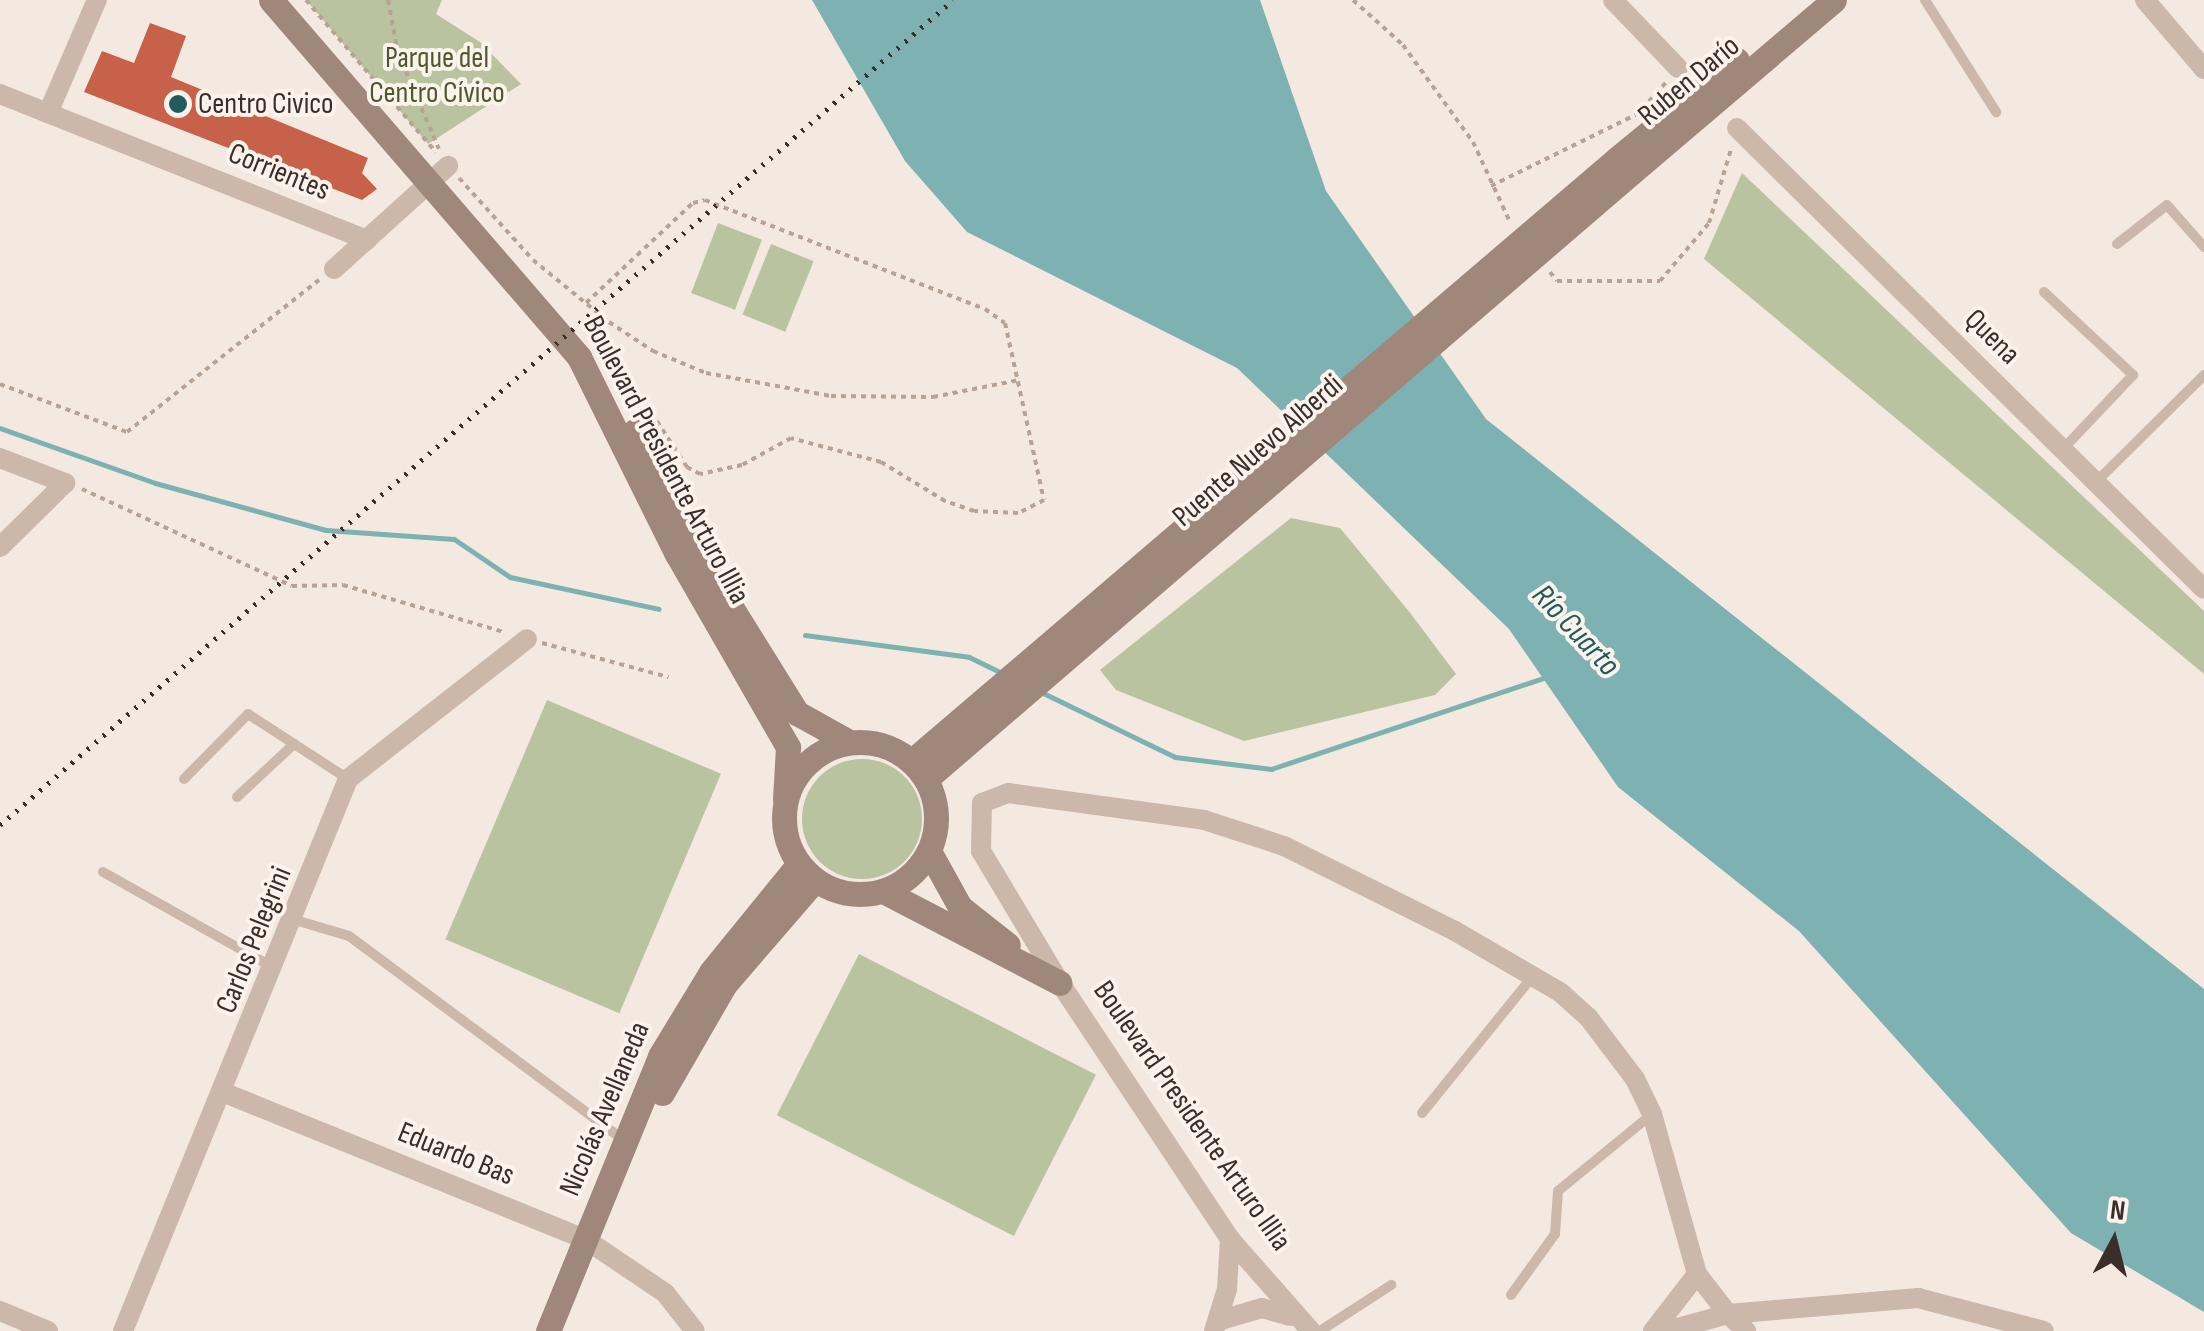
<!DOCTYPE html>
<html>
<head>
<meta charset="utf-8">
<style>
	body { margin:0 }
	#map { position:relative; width:2204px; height:1331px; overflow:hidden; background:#f4e9e0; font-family:"Sofia Sans Condensed",sans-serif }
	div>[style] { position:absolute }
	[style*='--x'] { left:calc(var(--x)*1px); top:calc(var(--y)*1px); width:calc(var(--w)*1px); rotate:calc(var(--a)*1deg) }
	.green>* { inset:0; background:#b9c39f; transform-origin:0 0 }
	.round { border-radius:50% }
	.water>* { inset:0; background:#7eb1b1 }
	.stream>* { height:5px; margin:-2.5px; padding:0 2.5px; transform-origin:2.5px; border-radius:2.5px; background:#7eb1b1 }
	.building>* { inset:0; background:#c86149 }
	.path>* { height:4px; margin-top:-2px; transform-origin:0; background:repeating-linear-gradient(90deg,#b8a295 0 5px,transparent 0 10px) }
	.lane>* { height:10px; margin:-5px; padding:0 5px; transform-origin:5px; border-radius:5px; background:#ccb8ab }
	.street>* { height:20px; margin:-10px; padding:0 10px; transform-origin:10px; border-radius:10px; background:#ccb8ab }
	.secondary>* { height:25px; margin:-12.5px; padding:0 12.5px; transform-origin:12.5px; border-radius:12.5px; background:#a0877c }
	.secondary>.ring { margin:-12.5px; padding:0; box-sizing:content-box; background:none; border:25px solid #a0877c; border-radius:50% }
	.rail>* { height:5px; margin-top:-2.5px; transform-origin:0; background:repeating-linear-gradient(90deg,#3a2e2a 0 2.5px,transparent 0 10.5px) }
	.secondary-bridge>* { height:25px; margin:-12.5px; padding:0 12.5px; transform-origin:12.5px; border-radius:12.5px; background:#a0877c }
	.dots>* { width:28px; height:28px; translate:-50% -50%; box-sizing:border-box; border:5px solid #fbf3ec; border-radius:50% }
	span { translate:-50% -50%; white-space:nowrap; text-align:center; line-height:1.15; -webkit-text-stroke:8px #fbf3ec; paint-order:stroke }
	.park-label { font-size:30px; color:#4b592d }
	.street-label { font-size:30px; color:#3a2e2a }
	.poi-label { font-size:30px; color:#3a2e2a }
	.left { translate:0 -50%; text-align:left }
	.water-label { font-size:32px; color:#1e5c5d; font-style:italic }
	.north { position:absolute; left:2064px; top:1191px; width:100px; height:100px; -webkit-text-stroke:8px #fbf3ec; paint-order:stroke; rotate:7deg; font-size:28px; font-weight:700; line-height:40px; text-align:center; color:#3a2e2a }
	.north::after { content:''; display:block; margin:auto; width:35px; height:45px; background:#3a2e2a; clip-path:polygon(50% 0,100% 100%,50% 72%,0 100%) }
</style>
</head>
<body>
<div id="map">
	<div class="green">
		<i style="clip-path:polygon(306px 0,442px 0,436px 14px,480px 42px,521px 84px,428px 144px)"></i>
		<i style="clip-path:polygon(1742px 173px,2204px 611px,2204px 674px,1704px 259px)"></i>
		<i style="left:718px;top:223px;width:47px;height:75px;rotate:21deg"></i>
		<i style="left:771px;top:244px;width:46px;height:76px;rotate:22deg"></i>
		<i style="clip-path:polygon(1291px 518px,1340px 528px,1411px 614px,1456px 674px,1435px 695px,1244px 741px,1116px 690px,1100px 670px)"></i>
		<i style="left:547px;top:700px;width:189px;height:260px;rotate:23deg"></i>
		<i class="round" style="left:802px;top:759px;width:120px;height:120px"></i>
		<i style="left:859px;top:954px;width:266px;height:181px;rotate:27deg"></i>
	</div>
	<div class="water">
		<i style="clip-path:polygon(812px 0,1260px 0,1326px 191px,1486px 419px,2204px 989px,2204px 1312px,2071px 1233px,1799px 931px,1618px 787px,1509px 629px,1237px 368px,967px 232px,905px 161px)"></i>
	</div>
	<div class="stream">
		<i style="--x:0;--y:428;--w:164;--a:19.5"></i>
		<i style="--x:155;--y:483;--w:177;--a:15.4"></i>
		<i style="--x:326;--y:530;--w:128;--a:4"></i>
		<i style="--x:454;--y:539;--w:68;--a:34.2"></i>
		<i style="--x:510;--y:577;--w:152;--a:12.1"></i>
		<i style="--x:805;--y:635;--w:165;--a:7.6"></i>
		<i style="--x:969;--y:657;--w:39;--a:26"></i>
		<i style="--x:1041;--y:692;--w:149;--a:25.9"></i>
		<i style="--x:1175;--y:757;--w:97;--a:7.1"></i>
		<i style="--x:1271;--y:769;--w:293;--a:-18.5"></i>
	</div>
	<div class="building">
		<i style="clip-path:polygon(150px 23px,186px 36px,171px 77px,368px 158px,362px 173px,377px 189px,362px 200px,84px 92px,102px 51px,134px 63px)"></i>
	</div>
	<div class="path">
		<i style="--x:306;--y:0;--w:200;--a:49.5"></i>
		<i style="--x:388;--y:0;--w:54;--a:79.3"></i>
		<i style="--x:398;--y:53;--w:104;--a:66.9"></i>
		<i style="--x:1353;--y:0;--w:67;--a:42"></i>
		<i style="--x:1403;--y:45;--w:120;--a:54.2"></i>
		<i style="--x:1473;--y:142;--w:88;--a:65.2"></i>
		<i style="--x:1642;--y:109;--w:36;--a:-48"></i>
		<i style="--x:459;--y:178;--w:110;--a:47.9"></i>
		<i style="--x:533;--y:260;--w:98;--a:39.2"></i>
		<i style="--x:609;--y:322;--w:53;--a:33.4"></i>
		<i style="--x:653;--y:351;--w:57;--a:22.5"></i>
		<i style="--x:706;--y:373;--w:127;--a:10.4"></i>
		<i style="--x:831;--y:396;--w:102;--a:0.6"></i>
		<i style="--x:933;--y:397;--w:88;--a:-11.2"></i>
		<i style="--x:1491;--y:186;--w:161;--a:-26.2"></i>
		<i style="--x:1550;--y:272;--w:11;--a:52"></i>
		<i style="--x:1557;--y:281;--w:103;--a:0"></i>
		<i style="--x:1660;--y:281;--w:76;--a:-49.8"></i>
		<i style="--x:1709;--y:223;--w:80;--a:-73.4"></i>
		<i style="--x:586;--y:303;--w:146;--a:-43.1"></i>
		<i style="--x:693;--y:203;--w:12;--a:-14"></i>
		<i style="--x:705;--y:200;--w:300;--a:21.3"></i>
		<i style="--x:985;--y:309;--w:24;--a:35"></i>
		<i style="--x:1005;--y:323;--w:181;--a:77.6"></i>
		<i style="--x:1044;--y:500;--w:29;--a:153"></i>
		<i style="--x:1018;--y:513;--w:44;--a:-177.4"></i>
		<i style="--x:974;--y:511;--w:31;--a:-161"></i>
		<i style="--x:945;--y:501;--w:75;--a:-148.6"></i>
		<i style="--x:881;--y:462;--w:93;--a:-165.1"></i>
		<i style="--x:791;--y:438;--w:56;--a:151.1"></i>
		<i style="--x:742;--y:465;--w:43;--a:167.9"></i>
		<i style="--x:700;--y:474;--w:15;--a:-152"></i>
		<i style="--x:687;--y:467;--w:104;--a:-123.2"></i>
		<i style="--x:630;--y:380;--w:14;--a:163"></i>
		<i style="--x:0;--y:384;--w:136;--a:20.7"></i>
		<i style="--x:127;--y:432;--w:245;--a:-38.4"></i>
		<i style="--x:82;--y:489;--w:231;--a:24.8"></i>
		<i style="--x:292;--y:586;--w:51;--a:-1.1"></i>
		<i style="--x:343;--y:585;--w:168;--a:16.3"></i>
		<i style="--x:542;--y:643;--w:131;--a:15.1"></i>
	</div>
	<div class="lane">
		<i style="--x:1925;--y:0;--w:133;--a:57.6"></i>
		<i style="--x:2117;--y:244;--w:63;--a:-38"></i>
		<i style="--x:2167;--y:205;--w:56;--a:48.6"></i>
		<i style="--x:2044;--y:292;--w:122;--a:43"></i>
		<i style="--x:2133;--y:375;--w:102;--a:133.4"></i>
		<i style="--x:2096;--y:482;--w:152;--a:-44.7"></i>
		<i style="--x:184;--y:779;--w:91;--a:-45.4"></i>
		<i style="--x:248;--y:714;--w:119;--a:33"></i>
		<i style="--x:237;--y:797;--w:78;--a:-42.9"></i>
		<i style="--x:103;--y:872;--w:196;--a:29.3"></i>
		<i style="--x:295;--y:920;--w:56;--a:16.5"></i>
		<i style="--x:349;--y:936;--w:342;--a:36.6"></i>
		<i style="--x:1422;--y:1113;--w:175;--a:-51"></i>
		<i style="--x:1511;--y:1295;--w:75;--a:-54.2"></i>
		<i style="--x:1555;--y:1234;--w:43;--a:-86"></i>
		<i style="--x:1558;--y:1191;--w:120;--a:-39.3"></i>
		<i style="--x:1320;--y:1331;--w:85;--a:-32.9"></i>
	</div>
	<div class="street">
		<i style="--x:1613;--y:0;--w:94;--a:46.3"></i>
		<i style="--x:2145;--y:0;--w:91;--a:49.5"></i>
		<i style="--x:0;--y:94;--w:395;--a:21.7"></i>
		<i style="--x:48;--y:113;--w:123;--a:-66.6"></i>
		<i style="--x:1737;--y:128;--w:656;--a:44.63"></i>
		<i style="--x:334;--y:269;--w:154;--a:-42.1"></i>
		<i style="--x:0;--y:458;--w:70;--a:21"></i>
		<i style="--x:65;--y:483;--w:91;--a:135.4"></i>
		<i style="--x:225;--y:1093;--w:388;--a:22.1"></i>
		<i style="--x:585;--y:1239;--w:97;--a:34"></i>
		<i style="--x:665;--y:1293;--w:48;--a:51.7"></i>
		<i style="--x:0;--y:1311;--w:52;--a:22.6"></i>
		<i style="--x:1218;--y:1321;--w:46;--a:-16.5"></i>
		<i style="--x:1262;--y:1308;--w:29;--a:16"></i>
		<i style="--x:123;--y:1331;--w:596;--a:-67.82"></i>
		<i style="--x:348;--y:779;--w:227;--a:-38"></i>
		<i style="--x:1214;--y:1331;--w:44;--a:-72.8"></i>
		<i style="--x:1227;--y:1289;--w:50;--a:-86.6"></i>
		<i style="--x:1311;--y:1331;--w:123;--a:-131.4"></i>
		<i style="--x:1230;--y:1239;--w:307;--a:-123.6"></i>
		<i style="--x:1060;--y:983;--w:154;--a:-120.9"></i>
		<i style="--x:981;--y:851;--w:48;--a:-88.8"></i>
		<i style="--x:982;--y:803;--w:28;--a:-21"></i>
		<i style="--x:1008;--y:793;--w:198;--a:7.8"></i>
		<i style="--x:1204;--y:820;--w:84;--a:18"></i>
		<i style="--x:1284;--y:846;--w:191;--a:26.4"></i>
		<i style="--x:1455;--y:931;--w:121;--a:30.2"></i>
		<i style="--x:1560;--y:992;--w:38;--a:42"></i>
		<i style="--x:1588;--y:1017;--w:78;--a:52.8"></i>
		<i style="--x:1635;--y:1079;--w:39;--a:64"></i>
		<i style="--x:1652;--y:1114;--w:166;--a:74.3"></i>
		<i style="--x:1697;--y:1274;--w:51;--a:52.2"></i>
		<i style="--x:1728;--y:1314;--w:191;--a:-4.8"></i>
		<i style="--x:1918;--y:1298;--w:130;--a:14.7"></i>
		<i style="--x:1653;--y:1331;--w:72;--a:-52.3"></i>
		<i style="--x:1667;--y:1331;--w:63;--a:-15.6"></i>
		<i style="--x:1728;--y:1314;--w:25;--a:43"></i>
	</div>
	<div class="secondary">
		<i style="--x:271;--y:0;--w:472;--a:49.2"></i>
		<i style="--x:579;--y:357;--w:220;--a:63.6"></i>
		<i style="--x:677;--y:554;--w:223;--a:60.1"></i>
		<i style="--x:788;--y:747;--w:52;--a:93.3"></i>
		<i style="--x:1618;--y:158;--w:154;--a:-39.5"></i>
		<i style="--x:1632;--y:172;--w:265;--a:-40.4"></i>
		<i style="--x:635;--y:431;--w:123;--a:63.4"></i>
		<i style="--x:690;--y:541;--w:203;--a:58.1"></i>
		<i style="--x:797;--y:713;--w:60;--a:29.1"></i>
		<i class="ring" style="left:784px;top:742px;width:127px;height:127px"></i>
		<i style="--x:929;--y:851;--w:64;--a:61"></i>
		<i style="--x:960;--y:907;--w:61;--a:38.4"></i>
		<i style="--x:883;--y:891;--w:199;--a:27.5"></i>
		<i style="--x:662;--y:1093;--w:126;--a:-60"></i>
		<i style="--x:725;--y:984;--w:136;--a:-49.2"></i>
		<i style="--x:548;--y:1331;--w:297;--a:-67.8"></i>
		<i style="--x:660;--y:1056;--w:98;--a:-58.7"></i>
		<i style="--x:711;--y:972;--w:138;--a:-50.9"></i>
	</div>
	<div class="rail">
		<i style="--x:0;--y:825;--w:1260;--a:-40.88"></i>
	</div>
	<div class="secondary-bridge">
		<i style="--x:912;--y:761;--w:928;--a:-40.5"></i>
		<i style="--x:926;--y:779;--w:931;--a:-40.69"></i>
	</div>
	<div class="dots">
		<i style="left:178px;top:104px;background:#1e5c5d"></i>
	</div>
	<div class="park-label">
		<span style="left:437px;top:75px">Parque del<br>Centro Cívico</span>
	</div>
	<div class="street-label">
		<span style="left:1689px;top:81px;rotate:-40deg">Ruben Darío</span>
		<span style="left:279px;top:172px;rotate:22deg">Corrientes</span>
		<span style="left:1992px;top:337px;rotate:45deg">Quena</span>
		<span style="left:1258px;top:451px;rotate:-41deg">Puente Nuevo Alberdi</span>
		<span style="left:666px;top:460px;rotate:62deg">Boulevard Presidente Arturo Illia</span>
		<span style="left:254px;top:940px;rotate:-68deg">Carlos Pelegrini</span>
		<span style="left:605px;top:1109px;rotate:-67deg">Nicolás Avellaneda</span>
		<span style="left:1192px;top:1116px;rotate:55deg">Boulevard Presidente Arturo Illia</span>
		<span style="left:456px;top:1154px;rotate:22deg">Eduardo Bas</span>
	</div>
	<div class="poi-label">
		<span class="left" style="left:198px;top:104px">Centro Civico</span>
	</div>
	<div class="water-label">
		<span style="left:1575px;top:631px;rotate:47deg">Río Cuarto</span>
	</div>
	<div class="north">N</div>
</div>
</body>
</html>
